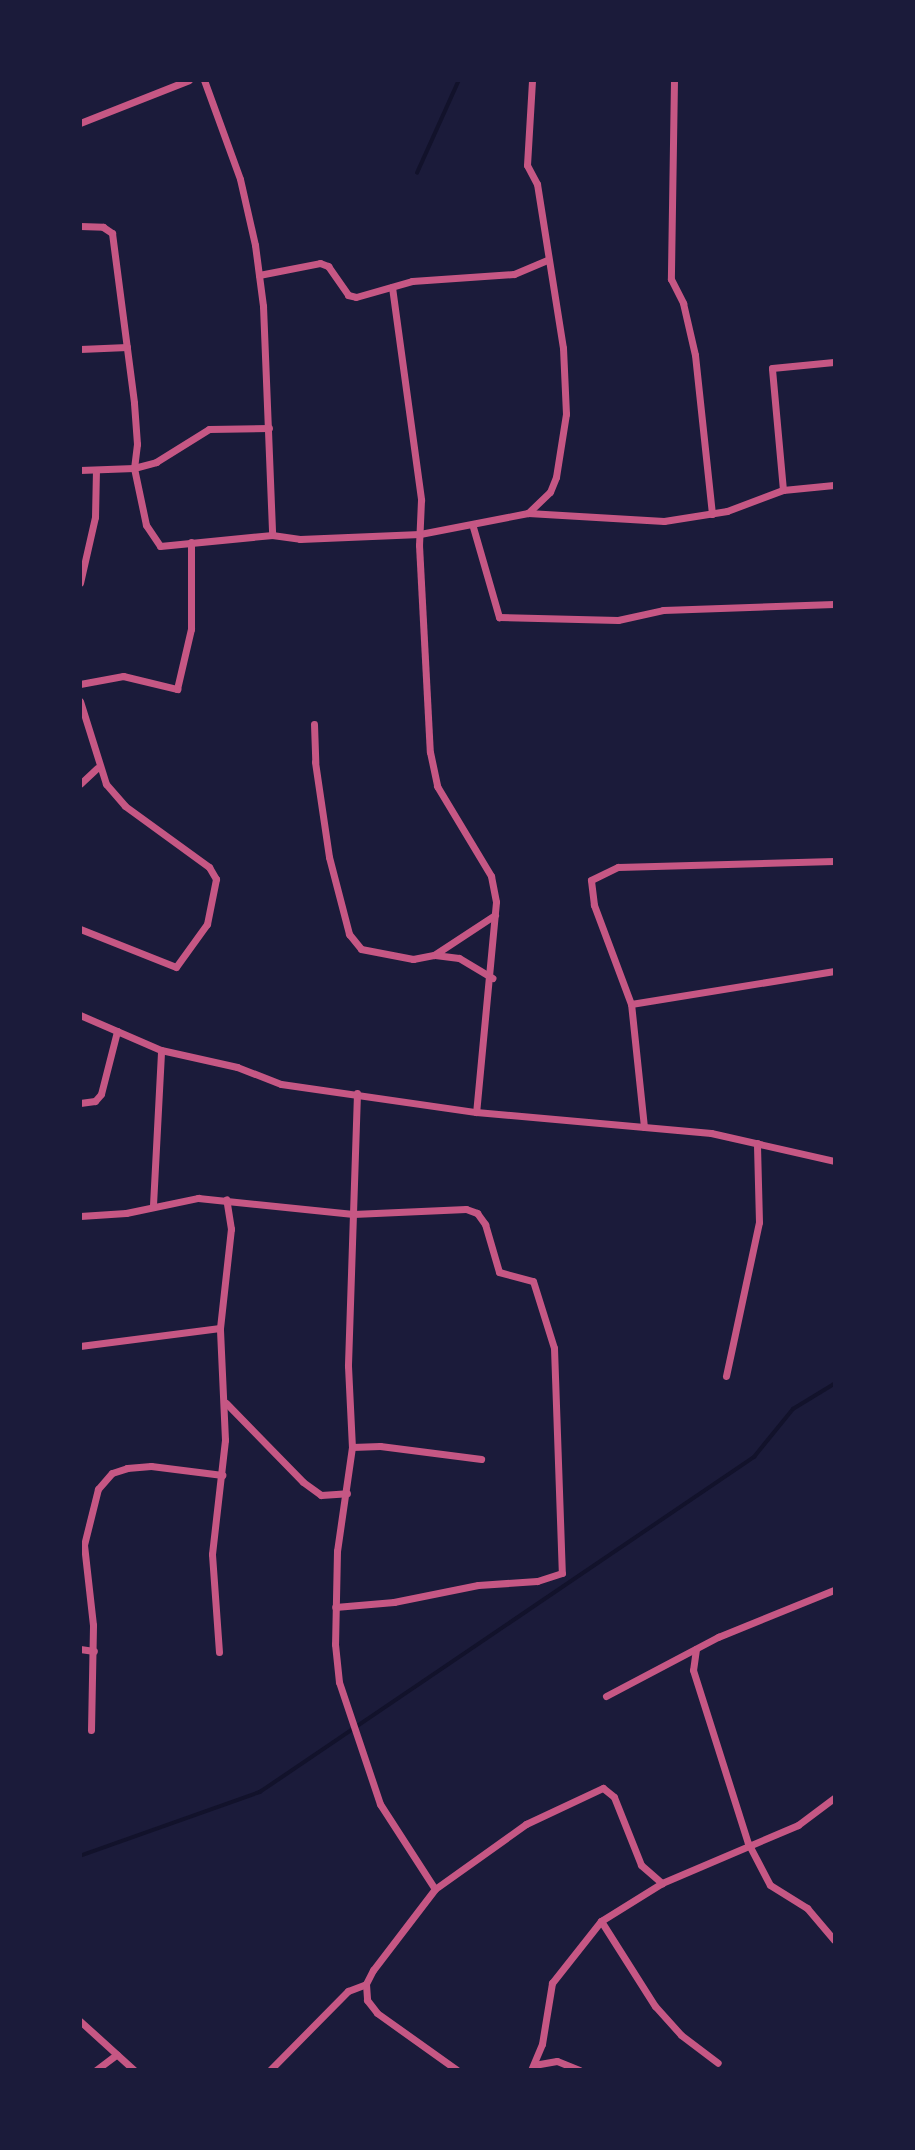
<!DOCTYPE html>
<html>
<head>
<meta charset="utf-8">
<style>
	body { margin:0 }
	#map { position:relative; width:915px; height:2150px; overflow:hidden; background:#1b1b3a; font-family:"Work Sans",sans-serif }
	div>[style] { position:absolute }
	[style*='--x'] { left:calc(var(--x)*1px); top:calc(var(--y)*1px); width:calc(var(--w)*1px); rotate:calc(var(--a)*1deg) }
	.stream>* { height:3.5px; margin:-1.75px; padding:0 1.75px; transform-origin:1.75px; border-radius:1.75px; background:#12122b }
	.minor>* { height:7px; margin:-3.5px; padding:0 3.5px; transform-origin:3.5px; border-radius:3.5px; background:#c65784 }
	span { translate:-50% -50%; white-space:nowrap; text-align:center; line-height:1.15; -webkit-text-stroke:6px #1b1b3a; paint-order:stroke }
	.frame { position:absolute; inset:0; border:82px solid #1b1b3a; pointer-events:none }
</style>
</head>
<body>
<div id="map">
	<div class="stream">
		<i style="--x:417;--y:173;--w:102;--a:-65.7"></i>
		<i style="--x:80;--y:1856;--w:191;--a:-19.6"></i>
		<i style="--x:260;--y:1792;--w:597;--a:-34.14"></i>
		<i style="--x:754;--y:1457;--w:62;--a:-50.9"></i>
		<i style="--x:793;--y:1409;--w:48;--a:-31.4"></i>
	</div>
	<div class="minor">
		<i style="--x:204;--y:80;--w:105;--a:70"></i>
		<i style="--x:240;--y:179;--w:68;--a:77.2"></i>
		<i style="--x:255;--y:245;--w:62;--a:82.5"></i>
		<i style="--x:263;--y:306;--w:229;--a:87.7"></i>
		<i style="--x:674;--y:80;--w:199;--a:90.9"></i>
		<i style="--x:671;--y:279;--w:27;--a:63"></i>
		<i style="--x:683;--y:303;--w:53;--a:77"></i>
		<i style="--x:695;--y:355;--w:160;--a:83.9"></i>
		<i style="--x:80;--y:123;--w:117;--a:-21.5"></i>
		<i style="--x:80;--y:226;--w:23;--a:2"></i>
		<i style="--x:103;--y:227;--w:11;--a:34"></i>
		<i style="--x:112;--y:233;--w:171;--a:82.6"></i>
		<i style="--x:134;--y:403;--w:41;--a:85.8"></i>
		<i style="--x:137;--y:444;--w:24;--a:97"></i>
		<i style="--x:134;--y:468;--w:58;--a:78.1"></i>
		<i style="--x:146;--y:525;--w:25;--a:56"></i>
		<i style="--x:160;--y:546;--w:113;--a:-5.6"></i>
		<i style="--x:272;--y:535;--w:28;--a:8"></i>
		<i style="--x:300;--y:539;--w:120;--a:-2.4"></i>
		<i style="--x:420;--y:534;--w:110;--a:-11"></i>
		<i style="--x:528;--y:513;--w:136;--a:3.4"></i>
		<i style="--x:664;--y:521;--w:64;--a:-9"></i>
		<i style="--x:727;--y:511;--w:60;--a:-20.6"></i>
		<i style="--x:783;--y:490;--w:51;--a:-5.6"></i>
		<i style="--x:259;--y:275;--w:62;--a:-11.1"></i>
		<i style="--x:320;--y:263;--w:9;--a:21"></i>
		<i style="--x:328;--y:266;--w:35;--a:55"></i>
		<i style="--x:348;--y:295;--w:8;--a:14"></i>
		<i style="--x:356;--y:297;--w:58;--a:-15.9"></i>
		<i style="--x:412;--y:281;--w:102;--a:-3.9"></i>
		<i style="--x:514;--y:274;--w:36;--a:-23"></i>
		<i style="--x:392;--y:287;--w:215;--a:82.2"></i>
		<i style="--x:421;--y:500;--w:45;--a:92.5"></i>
		<i style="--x:419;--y:545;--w:207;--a:87"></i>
		<i style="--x:430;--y:752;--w:35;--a:78"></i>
		<i style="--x:437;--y:786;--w:105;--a:59"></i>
		<i style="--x:491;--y:876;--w:26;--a:79"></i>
		<i style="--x:496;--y:902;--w:211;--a:95.4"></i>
		<i style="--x:80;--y:349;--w:47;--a:-2.4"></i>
		<i style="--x:80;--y:470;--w:54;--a:-2.1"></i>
		<i style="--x:134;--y:468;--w:23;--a:-15"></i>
		<i style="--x:156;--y:462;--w:62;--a:-31.9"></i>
		<i style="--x:209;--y:429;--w:60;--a:-1"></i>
		<i style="--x:783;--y:490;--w:122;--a:-95.2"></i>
		<i style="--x:772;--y:368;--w:62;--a:-5.5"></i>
		<i style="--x:528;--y:513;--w:30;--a:-44"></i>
		<i style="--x:550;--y:492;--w:16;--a:-68"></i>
		<i style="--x:556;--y:477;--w:64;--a:-81"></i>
		<i style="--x:566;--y:414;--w:66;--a:-92.6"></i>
		<i style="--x:563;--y:348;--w:166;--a:-99"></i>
		<i style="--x:537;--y:184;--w:21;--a:-118"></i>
		<i style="--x:527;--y:165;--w:85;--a:-86.6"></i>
		<i style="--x:473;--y:527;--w:94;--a:73.9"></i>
		<i style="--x:499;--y:617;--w:119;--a:1.4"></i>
		<i style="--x:618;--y:620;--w:46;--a:-12.5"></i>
		<i style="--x:663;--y:610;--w:171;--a:-2"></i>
		<i style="--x:80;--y:583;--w:68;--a:-77.2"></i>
		<i style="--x:95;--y:517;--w:46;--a:-88.8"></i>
		<i style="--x:80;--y:684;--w:44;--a:-10.5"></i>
		<i style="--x:123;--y:676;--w:56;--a:13.5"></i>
		<i style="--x:177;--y:689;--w:62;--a:-76.9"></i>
		<i style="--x:191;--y:629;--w:87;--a:-90"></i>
		<i style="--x:80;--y:701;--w:87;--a:72.6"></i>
		<i style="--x:106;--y:784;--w:29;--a:49"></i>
		<i style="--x:125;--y:806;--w:104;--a:36"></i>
		<i style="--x:209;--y:867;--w:14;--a:60"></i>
		<i style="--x:216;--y:879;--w:46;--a:101.3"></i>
		<i style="--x:207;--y:924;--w:53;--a:125.8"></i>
		<i style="--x:176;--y:967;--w:103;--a:-158.4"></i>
		<i style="--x:314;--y:724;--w:38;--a:88"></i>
		<i style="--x:315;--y:762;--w:96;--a:81.6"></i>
		<i style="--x:329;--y:857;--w:80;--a:75.4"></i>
		<i style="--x:349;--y:934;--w:19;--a:51"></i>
		<i style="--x:361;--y:949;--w:53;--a:10.9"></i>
		<i style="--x:413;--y:959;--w:21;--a:-11"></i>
		<i style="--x:434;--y:955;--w:73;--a:-33.3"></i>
		<i style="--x:80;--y:784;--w:23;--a:-43"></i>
		<i style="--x:435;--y:955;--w:24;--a:7"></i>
		<i style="--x:459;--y:958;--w:39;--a:31"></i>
		<i style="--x:631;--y:1004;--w:206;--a:-9.2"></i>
		<i style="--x:80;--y:1015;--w:88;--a:23.4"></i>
		<i style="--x:161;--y:1050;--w:78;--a:12.6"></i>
		<i style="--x:237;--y:1067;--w:47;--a:21.1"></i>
		<i style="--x:281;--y:1084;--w:197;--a:8.2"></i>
		<i style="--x:476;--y:1112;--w:236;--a:5.1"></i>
		<i style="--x:711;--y:1133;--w:126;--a:12.8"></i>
		<i style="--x:357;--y:1093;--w:273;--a:91.9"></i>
		<i style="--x:348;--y:1366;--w:81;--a:87.2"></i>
		<i style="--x:352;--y:1447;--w:105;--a:98.2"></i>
		<i style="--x:337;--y:1551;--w:93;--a:91.2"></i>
		<i style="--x:335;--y:1644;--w:38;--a:84"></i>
		<i style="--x:339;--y:1682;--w:129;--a:71.4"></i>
		<i style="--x:380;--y:1804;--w:101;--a:57.1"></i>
		<i style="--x:435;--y:1889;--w:102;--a:127.4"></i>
		<i style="--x:373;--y:1970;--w:16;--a:117"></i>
		<i style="--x:366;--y:1984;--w:16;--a:86"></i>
		<i style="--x:367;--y:2000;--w:16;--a:52"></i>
		<i style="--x:377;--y:2013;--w:98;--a:35.5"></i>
		<i style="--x:80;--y:1103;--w:15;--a:-8"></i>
		<i style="--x:95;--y:1101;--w:9;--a:-49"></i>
		<i style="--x:101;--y:1094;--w:65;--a:-75.7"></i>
		<i style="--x:644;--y:1127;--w:124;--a:-96"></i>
		<i style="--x:631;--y:1004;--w:106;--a:-110.5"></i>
		<i style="--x:594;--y:905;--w:25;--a:-97"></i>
		<i style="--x:591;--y:880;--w:30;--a:-26"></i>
		<i style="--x:618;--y:867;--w:216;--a:-1.6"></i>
		<i style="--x:153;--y:1205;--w:155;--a:-87"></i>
		<i style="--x:80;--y:1216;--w:46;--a:-3.7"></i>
		<i style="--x:126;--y:1213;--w:74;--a:-11.8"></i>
		<i style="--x:198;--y:1198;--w:156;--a:5.9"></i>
		<i style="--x:353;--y:1214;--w:113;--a:-2.5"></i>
		<i style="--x:466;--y:1209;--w:12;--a:20"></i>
		<i style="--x:477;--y:1213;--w:14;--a:54"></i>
		<i style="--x:485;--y:1224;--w:50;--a:73.7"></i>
		<i style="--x:499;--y:1272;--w:35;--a:15"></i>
		<i style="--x:533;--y:1281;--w:70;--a:72.6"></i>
		<i style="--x:554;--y:1348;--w:225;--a:88"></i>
		<i style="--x:562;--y:1573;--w:26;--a:162"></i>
		<i style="--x:537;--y:1581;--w:59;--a:176.1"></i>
		<i style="--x:478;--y:1585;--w:86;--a:168.6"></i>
		<i style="--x:394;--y:1602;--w:59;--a:175.2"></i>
		<i style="--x:80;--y:1346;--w:141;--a:-7.3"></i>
		<i style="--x:726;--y:1376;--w:157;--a:-77.9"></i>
		<i style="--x:759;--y:1222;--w:79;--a:-91.5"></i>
		<i style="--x:226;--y:1403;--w:110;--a:45.7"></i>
		<i style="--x:303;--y:1482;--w:22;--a:36"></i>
		<i style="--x:321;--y:1495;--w:26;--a:-4"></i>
		<i style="--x:352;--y:1447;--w:28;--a:-2"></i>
		<i style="--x:380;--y:1446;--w:102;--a:7.3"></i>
		<i style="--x:80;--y:1649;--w:14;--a:8"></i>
		<i style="--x:696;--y:1649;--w:21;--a:98"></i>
		<i style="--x:693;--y:1670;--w:182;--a:72.4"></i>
		<i style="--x:748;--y:1843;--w:47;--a:62.4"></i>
		<i style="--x:770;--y:1885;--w:44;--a:31.9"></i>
		<i style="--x:807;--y:1908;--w:42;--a:49.8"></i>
		<i style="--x:219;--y:1652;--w:98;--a:-94.1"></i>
		<i style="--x:212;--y:1554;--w:115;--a:-83.5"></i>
		<i style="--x:225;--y:1440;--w:112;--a:-92.6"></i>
		<i style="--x:220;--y:1328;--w:100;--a:-83.7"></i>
		<i style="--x:231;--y:1229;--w:30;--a:-99"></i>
		<i style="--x:606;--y:1696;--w:127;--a:-27.8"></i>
		<i style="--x:718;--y:1637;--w:125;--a:-22.1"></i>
		<i style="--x:91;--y:1730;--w:105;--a:-88.9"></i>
		<i style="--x:93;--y:1625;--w:81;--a:-96.4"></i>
		<i style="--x:84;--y:1545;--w:58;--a:-76"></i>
		<i style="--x:98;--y:1489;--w:21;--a:-49"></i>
		<i style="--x:112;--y:1473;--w:16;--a:-18"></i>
		<i style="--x:127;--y:1468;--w:24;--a:-5"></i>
		<i style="--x:151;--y:1466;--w:72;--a:7.2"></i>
		<i style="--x:435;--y:1889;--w:112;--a:-35.5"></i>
		<i style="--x:526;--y:1824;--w:85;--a:-25.1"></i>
		<i style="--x:603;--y:1788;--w:14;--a:39"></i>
		<i style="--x:614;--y:1797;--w:73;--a:68.3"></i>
		<i style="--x:641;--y:1865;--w:28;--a:41"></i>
		<i style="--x:601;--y:1921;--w:101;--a:57.6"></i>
		<i style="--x:655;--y:2006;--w:39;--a:48"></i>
		<i style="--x:681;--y:2035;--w:46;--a:37.1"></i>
		<i style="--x:80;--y:2021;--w:73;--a:42.2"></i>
		<i style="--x:534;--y:2065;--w:23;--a:-10"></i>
		<i style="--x:557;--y:2061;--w:24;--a:22"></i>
		<i style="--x:96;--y:2070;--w:26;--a:-37"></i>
		<i style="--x:270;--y:2070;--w:111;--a:-45.4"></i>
		<i style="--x:348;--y:1991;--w:19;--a:-21"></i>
		<i style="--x:531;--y:2070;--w:28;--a:-67"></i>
		<i style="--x:542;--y:2044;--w:62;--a:-80.7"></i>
		<i style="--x:552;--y:1983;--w:79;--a:-51.7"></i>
		<i style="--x:601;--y:1921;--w:72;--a:-31.9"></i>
		<i style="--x:662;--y:1883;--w:148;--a:-23.1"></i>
		<i style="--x:798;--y:1825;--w:45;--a:-36.9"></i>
	</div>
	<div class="frame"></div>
</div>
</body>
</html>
